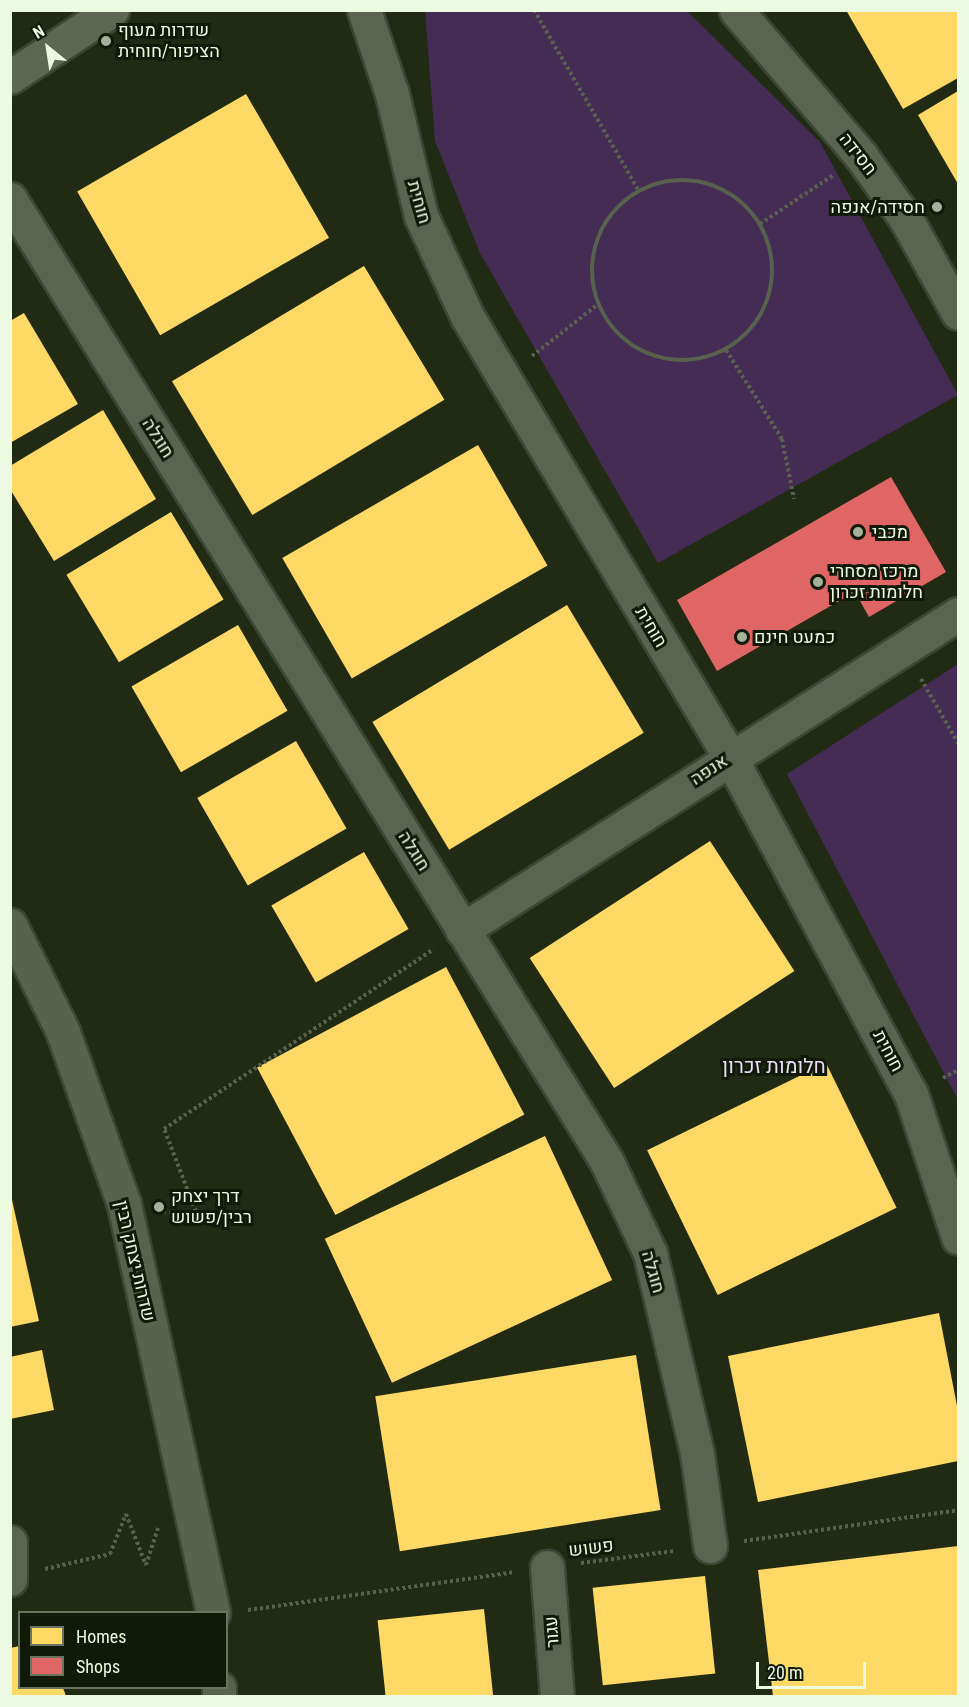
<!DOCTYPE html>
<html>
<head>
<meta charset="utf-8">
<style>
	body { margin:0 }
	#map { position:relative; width:969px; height:1707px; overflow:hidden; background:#212b13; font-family:"Roboto Condensed",Heebo,sans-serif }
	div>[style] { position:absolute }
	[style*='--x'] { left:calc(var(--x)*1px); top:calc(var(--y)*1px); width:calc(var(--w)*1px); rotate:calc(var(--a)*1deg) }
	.green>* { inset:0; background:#442c54 }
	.homes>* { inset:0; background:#ffd966; transform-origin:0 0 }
	.shops>* { inset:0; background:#e06666 }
	.path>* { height:4px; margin-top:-2px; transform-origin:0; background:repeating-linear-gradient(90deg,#58614e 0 3px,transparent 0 6px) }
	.path>.ring { margin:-2px; padding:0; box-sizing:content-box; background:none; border:4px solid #58614e; border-radius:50% }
	.roads { filter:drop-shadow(2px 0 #3d4634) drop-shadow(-2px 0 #3d4634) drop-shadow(0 2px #3d4634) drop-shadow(0 -2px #3d4634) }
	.street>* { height:33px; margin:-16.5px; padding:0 16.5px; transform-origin:16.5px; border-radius:16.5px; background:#5b6351 }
	.secondary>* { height:33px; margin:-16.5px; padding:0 16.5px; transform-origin:16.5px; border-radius:16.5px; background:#5e6754 }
	.primary>* { height:33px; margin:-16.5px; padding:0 16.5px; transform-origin:16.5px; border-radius:16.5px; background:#58624d }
	.dots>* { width:16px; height:16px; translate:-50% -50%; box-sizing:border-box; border:3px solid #111a08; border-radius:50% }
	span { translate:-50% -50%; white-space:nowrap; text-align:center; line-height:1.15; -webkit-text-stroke:6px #111a08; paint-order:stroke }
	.poi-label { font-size:18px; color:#ecfae1 }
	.left { translate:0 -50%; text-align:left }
	.right { translate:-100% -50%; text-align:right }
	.street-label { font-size:18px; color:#ecfae1 }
	.neighbourhood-label { font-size:20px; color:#ecddf8 }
	.frame { position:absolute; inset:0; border:12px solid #ecfae1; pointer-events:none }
	.legend { position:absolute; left:18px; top:1611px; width:210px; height:78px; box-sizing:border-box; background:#111a08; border:2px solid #69745f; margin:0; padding:8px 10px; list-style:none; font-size:18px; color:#ecfae1 }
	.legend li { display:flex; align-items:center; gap:12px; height:30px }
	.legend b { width:30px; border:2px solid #69745f }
	.north { position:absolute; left:18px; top:18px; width:60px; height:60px; -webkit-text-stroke:4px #111a08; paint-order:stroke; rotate:330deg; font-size:16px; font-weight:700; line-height:24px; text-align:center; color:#ecfae1 }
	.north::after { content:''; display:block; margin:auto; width:21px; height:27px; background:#ecfae1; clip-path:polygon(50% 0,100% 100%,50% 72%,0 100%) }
	.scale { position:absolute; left:756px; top:1662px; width:110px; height:27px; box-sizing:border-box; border:3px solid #ecfae1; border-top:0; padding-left:8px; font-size:18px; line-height:21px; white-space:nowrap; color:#ecfae1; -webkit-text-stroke:4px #111a08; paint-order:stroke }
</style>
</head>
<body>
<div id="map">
	<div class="green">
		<i style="clip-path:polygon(425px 11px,687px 11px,820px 142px,958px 395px,658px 563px,480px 253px,435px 141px)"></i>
		<i style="clip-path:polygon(958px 664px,958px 1100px,787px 774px)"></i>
	</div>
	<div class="homes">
		<i style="clip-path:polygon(846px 10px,958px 10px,958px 78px,903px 109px)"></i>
		<i style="clip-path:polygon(958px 91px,958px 184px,918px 115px)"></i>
		<i style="left:246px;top:94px;width:166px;height:195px;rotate:60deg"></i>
		<i style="left:364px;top:266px;width:156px;height:224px;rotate:59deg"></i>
		<i style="clip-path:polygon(24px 313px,78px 404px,10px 443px,10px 321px)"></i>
		<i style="clip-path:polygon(103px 410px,156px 499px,54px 561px,10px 489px,10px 466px)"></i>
		<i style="left:478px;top:445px;width:139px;height:226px;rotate:60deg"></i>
		<i style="left:171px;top:512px;width:102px;height:122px;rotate:59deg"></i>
		<i style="left:567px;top:605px;width:149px;height:227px;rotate:59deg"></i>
		<i style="left:238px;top:625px;width:99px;height:123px;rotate:60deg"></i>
		<i style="left:296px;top:741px;width:101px;height:114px;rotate:60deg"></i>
		<i style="left:710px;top:841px;width:155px;height:215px;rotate:57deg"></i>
		<i style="left:364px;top:852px;width:89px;height:107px;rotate:60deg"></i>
		<i style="left:446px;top:967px;width:167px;height:214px;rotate:62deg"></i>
		<i style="left:826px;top:1063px;width:161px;height:199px;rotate:64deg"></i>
		<i style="left:545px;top:1136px;width:159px;height:243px;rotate:65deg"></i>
		<i style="clip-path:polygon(10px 1191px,39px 1321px,10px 1327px)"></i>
		<i style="clip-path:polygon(939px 1313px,958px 1411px,958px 1461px,758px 1502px,728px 1356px)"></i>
		<i style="clip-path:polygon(42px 1350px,54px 1410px,10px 1419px,10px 1357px)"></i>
		<i style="left:636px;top:1355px;width:157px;height:264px;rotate:81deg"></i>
		<i style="clip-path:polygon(958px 1546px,958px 1696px,773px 1696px,758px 1570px)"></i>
		<i style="left:705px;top:1576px;width:98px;height:113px;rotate:84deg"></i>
		<i style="left:484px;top:1609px;width:87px;height:107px;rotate:84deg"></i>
		<i style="clip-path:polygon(20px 1646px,20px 1688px,63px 1688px,66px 1696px,10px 1696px,10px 1648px)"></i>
	</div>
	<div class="shops">
		<i style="clip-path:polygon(891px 477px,946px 572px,869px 617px,855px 592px,717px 671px,677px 600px)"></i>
	</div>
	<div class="path">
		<i style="--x:534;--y:10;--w:209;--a:59.9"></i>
		<i class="ring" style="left:592px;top:180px;width:176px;height:176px"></i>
		<i style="--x:760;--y:224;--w:87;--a:-33.7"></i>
		<i style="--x:726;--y:350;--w:105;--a:57.8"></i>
		<i style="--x:782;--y:439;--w:61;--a:78.7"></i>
		<i style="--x:532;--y:356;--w:83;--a:-38.1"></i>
		<i style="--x:921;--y:679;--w:74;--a:60"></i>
		<i style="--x:943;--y:1078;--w:17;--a:-28"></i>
		<i style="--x:163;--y:1211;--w:36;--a:10"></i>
		<i style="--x:198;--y:1217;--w:94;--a:-111.1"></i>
		<i style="--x:164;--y:1129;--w:324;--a:-33.7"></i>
		<i style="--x:744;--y:1541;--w:216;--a:-8.2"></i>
		<i style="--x:581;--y:1563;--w:94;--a:-7.4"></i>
		<i style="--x:45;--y:1569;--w:67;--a:-13"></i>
		<i style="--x:110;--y:1554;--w:43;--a:-68.2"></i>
		<i style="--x:126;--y:1514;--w:55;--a:68.6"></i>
		<i style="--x:146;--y:1565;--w:39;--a:-72"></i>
		<i style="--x:248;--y:1610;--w:269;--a:-8.1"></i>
	</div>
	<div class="roads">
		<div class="street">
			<i style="--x:364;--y:10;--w:89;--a:71.6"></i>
			<i style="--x:392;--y:94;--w:125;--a:76.6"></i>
			<i style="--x:421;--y:216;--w:110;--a:65.3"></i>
			<i style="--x:467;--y:316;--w:513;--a:59.19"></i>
			<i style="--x:730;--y:757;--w:383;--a:61.8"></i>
			<i style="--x:911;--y:1094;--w:151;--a:71.8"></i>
			<i style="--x:736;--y:10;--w:192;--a:49.4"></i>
			<i style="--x:861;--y:156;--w:77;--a:54.5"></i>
			<i style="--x:906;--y:219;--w:107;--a:61"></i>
			<i style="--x:10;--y:199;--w:1133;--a:58.2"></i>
			<i style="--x:607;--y:1162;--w:101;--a:64.7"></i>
			<i style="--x:650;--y:1253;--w:205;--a:76.8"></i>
			<i style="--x:697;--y:1453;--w:94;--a:82"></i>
			<i style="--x:462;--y:930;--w:588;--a:-32.5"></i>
			<i style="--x:10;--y:1542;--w:37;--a:90"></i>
			<i style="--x:547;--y:1567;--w:129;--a:85.6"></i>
		</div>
		<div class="secondary">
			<i style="--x:10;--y:77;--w:122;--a:-33.3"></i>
		</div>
		<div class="primary">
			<i style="--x:10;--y:925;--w:119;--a:63.6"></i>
			<i style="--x:63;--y:1032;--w:182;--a:70.5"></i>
			<i style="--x:124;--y:1204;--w:418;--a:77.7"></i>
			<i style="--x:219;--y:1688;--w:8;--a:90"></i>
		</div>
	</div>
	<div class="dots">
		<i style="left:106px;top:41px;background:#a5b299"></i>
		<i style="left:937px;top:207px;background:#a5b299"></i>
		<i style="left:858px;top:532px;background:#a5b299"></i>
		<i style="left:818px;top:582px;background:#a5b299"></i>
		<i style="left:742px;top:637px;background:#a5b299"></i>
		<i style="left:159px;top:1207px;background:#a5b299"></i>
	</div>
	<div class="poi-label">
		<span class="left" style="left:118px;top:41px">שדרות מעוף<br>הציפור/חוחית</span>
		<span class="right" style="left:925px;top:207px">חסידה/אנפה</span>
		<span class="left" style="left:872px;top:532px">מכבי</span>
		<span class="left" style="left:830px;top:582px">מרכז מסחרי<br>חלומות זכרון</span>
		<span class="left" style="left:754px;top:637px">כמעט חינם</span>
		<span class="left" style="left:171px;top:1207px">דרך יצחק<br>רבין/פשוש</span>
	</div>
	<div class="street-label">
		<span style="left:858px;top:154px;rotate:52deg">חסידה</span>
		<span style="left:419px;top:202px;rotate:74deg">חוחית</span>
		<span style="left:158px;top:438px;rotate:58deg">חוגלה</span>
		<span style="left:651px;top:627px;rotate:59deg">חוחית</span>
		<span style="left:709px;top:770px;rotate:-33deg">אנפה</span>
		<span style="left:414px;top:851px;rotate:58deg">חוגלה</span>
		<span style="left:888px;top:1051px;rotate:62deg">חוחית</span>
		<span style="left:135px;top:1261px;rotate:77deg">שדרות יצחק רבין</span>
		<span style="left:653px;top:1272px;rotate:74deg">חוגלה</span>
		<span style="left:591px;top:1548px;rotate:-7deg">פשוש</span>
		<span style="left:552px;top:1632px;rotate:-94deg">עגור</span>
	</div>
	<div class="neighbourhood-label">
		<span style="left:774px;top:1066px">חלומות זכרון</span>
	</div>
	<div class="frame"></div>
	<ul class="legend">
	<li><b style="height:16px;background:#ffd966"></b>Homes</li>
	<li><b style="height:16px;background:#e06666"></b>Shops</li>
	</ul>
	<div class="north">N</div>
	<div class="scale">20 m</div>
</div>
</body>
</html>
